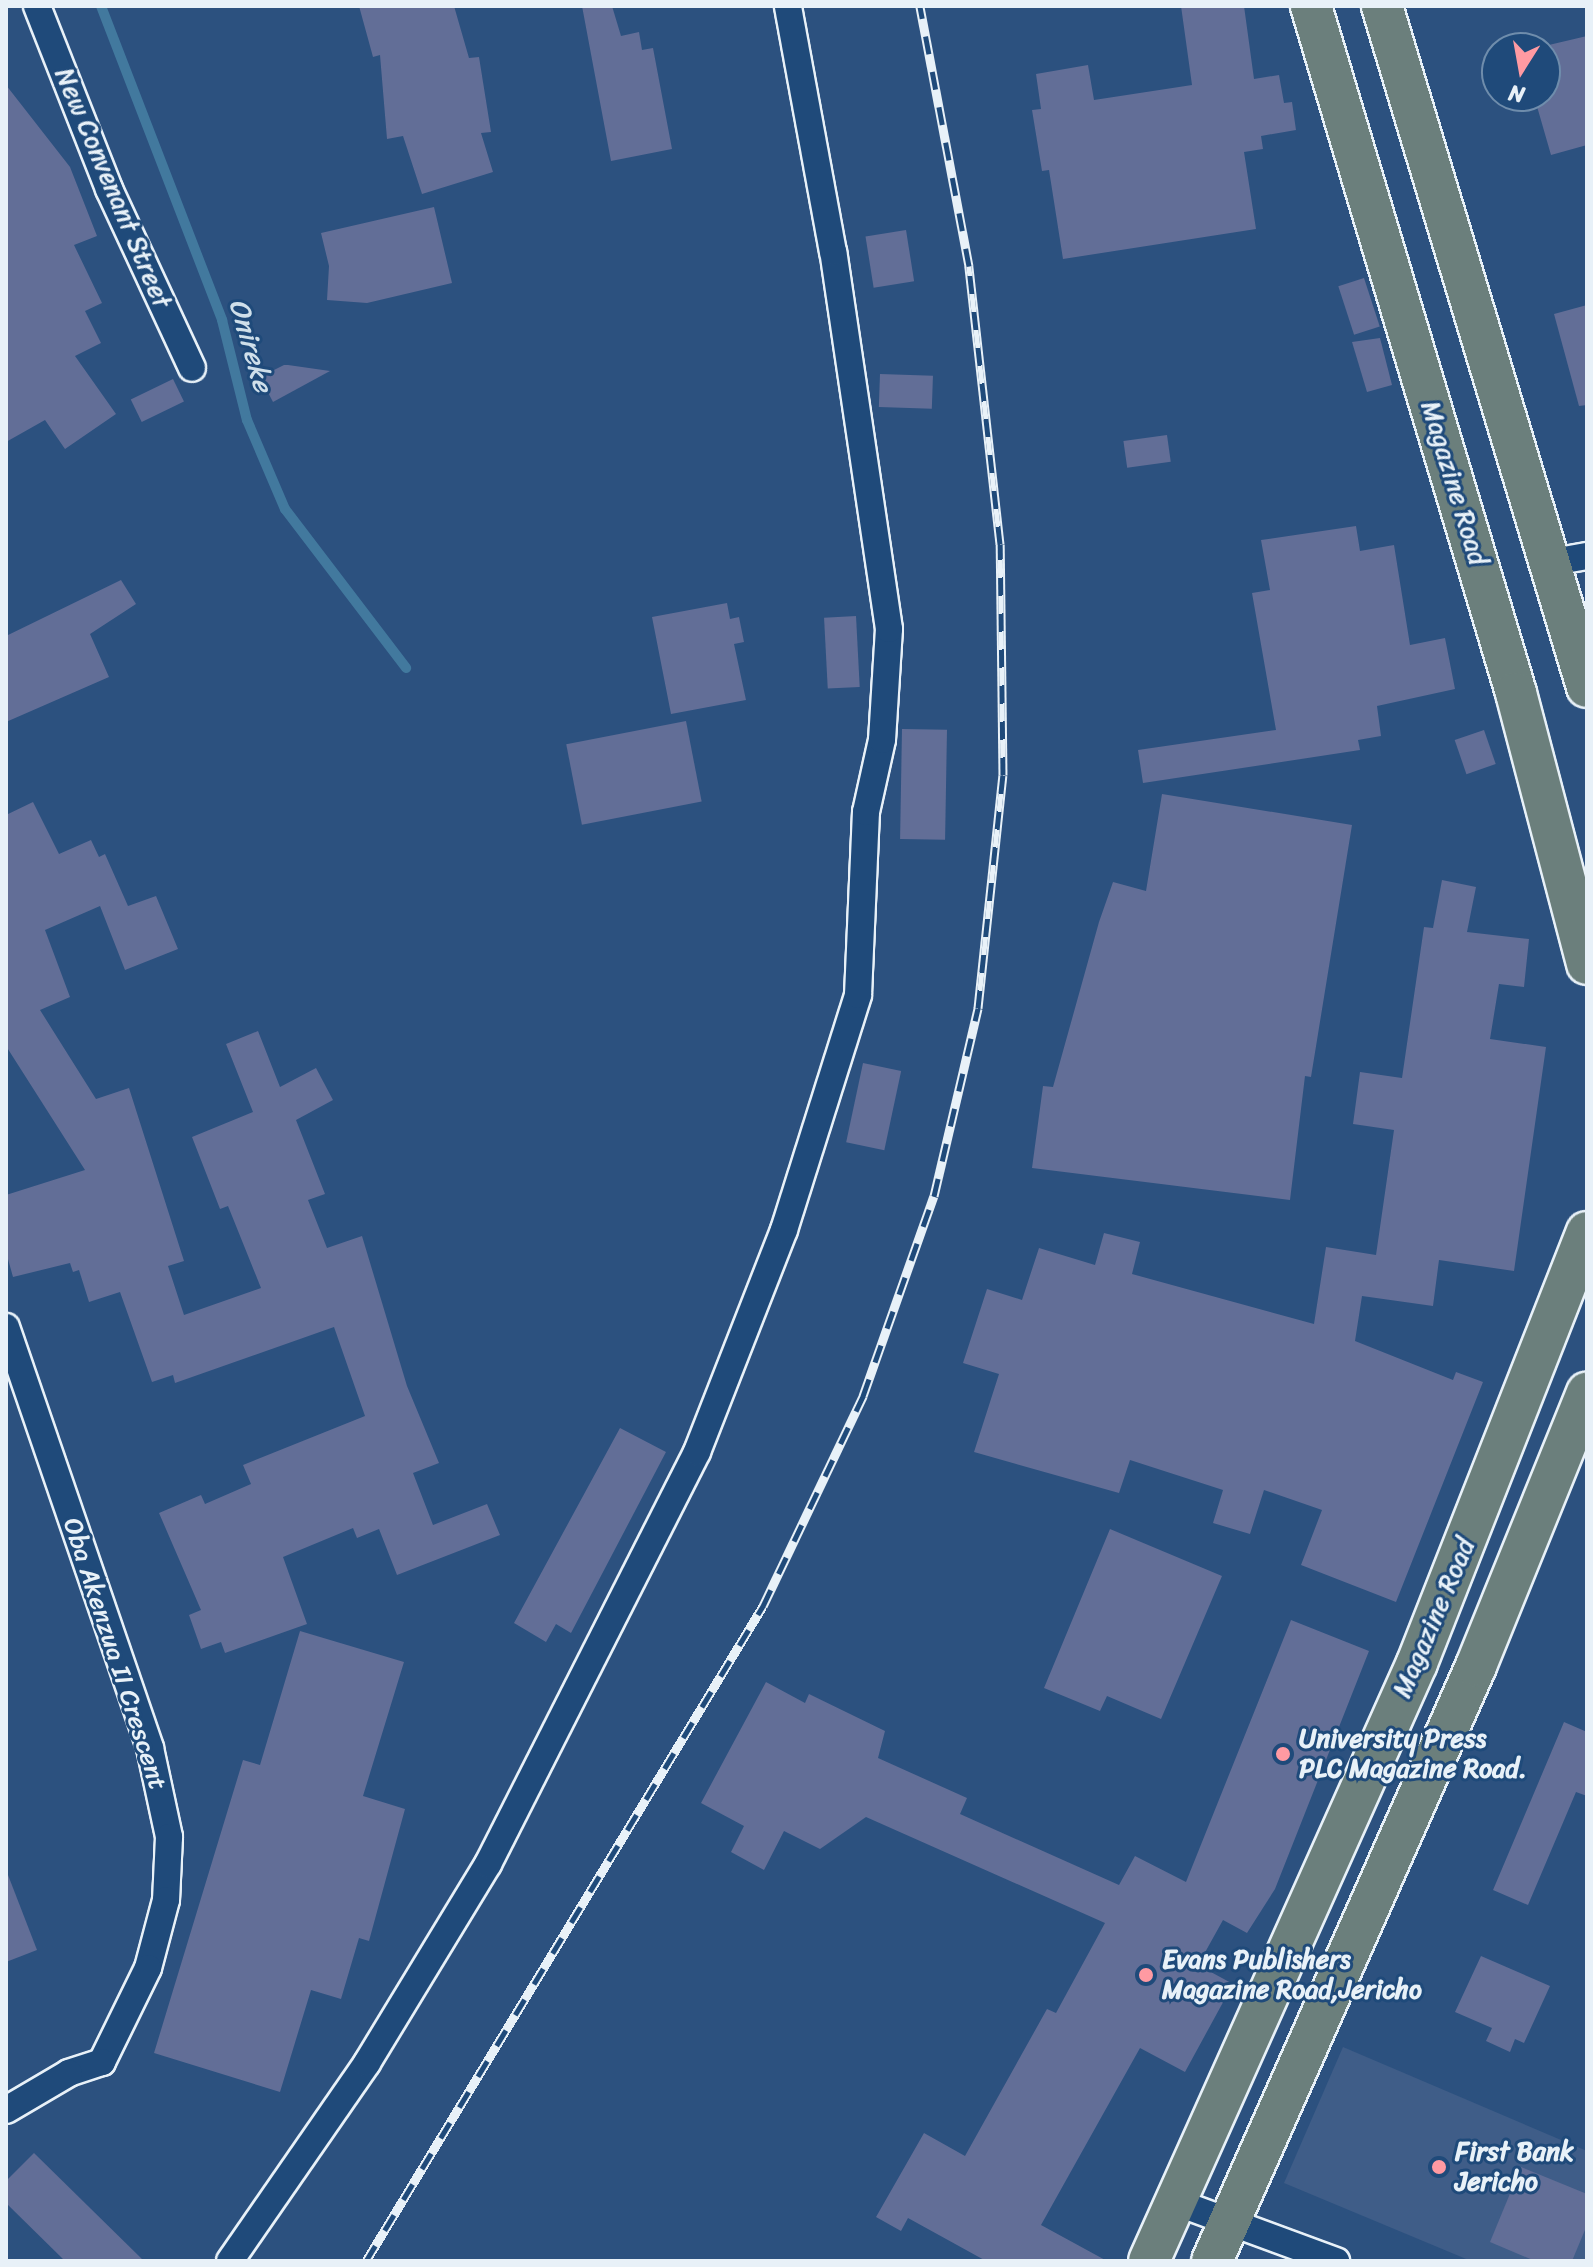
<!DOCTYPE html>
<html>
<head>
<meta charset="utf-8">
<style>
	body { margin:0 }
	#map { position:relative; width:1593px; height:2267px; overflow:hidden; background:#2c517f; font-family:Sriracha,sans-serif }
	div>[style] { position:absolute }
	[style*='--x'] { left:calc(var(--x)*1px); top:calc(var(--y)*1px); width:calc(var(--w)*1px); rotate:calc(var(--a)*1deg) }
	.built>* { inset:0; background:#3f5d88 }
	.stream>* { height:10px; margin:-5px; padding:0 5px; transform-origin:5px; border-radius:5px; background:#42799e }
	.building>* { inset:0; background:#626e97; transform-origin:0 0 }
	.roads { filter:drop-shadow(2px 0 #e8f1f8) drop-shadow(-2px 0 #e8f1f8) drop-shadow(0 2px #e8f1f8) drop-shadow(0 -2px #e8f1f8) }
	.street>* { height:26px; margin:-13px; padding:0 13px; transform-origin:13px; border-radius:13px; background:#1f4a7a }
	.primary>* { height:40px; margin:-20px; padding:0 20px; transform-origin:20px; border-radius:20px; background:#6b7f7c }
	.rail>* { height:9px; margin-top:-4.5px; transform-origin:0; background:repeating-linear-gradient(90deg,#1f4a7a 0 18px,#e8f1f8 0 36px); box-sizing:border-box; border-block:2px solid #e8f1f8 }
	.dots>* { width:22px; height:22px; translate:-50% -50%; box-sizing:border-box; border:4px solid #1f4a7a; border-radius:50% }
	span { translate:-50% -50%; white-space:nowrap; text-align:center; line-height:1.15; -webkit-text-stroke:6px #1f4a7a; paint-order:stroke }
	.street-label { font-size:26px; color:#e8f1f8 }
	.poi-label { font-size:26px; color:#e8f1f8; font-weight:700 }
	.left { translate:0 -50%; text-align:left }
	.water-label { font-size:28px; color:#cfdfea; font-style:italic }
	.frame { position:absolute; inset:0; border:8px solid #e8f1f8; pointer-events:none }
	.north { position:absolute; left:1481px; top:32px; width:80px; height:80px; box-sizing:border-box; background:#1f4a7a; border:2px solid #6f8dac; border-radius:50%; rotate:191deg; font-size:22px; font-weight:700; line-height:32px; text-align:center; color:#e8f1f8 }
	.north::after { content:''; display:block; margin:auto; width:28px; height:36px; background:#ff9aa2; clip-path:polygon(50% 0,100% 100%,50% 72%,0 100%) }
</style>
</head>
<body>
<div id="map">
	<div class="built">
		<i style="clip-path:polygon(1343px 2047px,1587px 2151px,1587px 2261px,1471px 2261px,1284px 2183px)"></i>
	</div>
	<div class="stream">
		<i style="--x:101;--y:6;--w:337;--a:68.9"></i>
		<i style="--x:222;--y:320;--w:103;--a:76"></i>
		<i style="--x:247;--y:420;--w:97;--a:66.9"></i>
		<i style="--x:285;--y:509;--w:200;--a:52.7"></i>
	</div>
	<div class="building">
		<i style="clip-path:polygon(359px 6px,454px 6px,469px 58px,479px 57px,491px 132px,481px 133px,493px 172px,422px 194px,403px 136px,387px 139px,380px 55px,373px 57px)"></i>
		<i style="clip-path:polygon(582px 6px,612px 6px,621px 36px,639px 32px,642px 50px,653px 48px,672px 149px,611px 161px)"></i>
		<i style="clip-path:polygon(1181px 6px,1244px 6px,1254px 79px,1279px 75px,1284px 103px,1292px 102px,1296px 130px,1261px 136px,1263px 149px,1244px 152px,1256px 229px,1063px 259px,1049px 170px,1042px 171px,1032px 110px,1041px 109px,1036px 74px,1088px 65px,1094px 100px,1192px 85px)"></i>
		<i style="clip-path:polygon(1587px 36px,1587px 145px,1551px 155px,1534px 96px,1545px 96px,1545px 48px,1536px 48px)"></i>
		<i style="clip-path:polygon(6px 85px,70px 167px,97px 236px,74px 245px,102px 303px,85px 311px,101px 343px,75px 356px,116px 414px,65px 449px,45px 420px,6px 442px)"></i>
		<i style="clip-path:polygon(434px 207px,452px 283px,367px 303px,327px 300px,329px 266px,321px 233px)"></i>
		<i style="left:906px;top:230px;width:52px;height:41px;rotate:81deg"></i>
		<i style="left:1364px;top:278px;width:51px;height:27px;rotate:72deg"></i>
		<i style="clip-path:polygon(1587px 305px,1587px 405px,1579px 406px,1554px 314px)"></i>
		<i style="clip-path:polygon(1380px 338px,1392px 385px,1367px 392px,1352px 342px)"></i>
		<i style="clip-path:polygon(284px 365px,288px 365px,330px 371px,273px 402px,260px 377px)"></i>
		<i style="left:880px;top:374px;width:53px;height:33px;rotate:2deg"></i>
		<i style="left:173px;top:379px;width:25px;height:47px;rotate:64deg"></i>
		<i style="left:1167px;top:435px;width:27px;height:44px;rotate:82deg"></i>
		<i style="clip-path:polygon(1356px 526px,1360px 551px,1394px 545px,1410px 645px,1445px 638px,1455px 689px,1377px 706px,1381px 736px,1358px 740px,1360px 750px,1143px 783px,1138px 750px,1276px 730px,1252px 593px,1270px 590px,1261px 540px)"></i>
		<i style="clip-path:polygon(121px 580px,136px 604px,90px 634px,109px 677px,6px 722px,6px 636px)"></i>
		<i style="clip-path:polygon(727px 603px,730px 619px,739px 617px,744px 642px,734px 644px,746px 700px,671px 714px,652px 617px)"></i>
		<i style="left:856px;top:616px;width:71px;height:32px;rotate:87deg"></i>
		<i style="left:686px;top:721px;width:82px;height:122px;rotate:79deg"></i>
		<i style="left:902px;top:729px;width:45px;height:110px;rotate:1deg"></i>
		<i style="left:1484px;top:730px;width:36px;height:31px;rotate:71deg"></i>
		<i style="clip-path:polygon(1162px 794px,1352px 825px,1311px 1077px,1305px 1076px,1290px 1200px,1032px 1168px,1043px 1086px,1053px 1087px,1099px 922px,1113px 882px,1146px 891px)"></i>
		<i style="clip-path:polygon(33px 802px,59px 854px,91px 840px,99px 857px,105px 854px,128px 906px,156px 896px,178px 949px,125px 970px,100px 906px,45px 930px,70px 997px,40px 1010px,96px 1099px,129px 1088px,184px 1261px,168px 1266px,184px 1315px,261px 1288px,228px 1206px,220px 1209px,192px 1137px,253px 1112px,226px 1044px,258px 1031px,280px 1087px,316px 1068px,333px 1100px,296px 1120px,325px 1194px,308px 1200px,327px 1248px,362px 1236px,407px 1386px,439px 1463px,413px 1473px,433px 1525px,487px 1504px,500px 1535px,397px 1575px,379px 1529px,357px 1538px,353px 1528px,283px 1557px,307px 1624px,225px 1653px,221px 1642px,201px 1649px,189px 1615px,201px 1610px,159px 1513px,201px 1495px,205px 1504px,251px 1484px,243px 1465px,365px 1416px,334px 1327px,175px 1383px,173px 1375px,152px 1382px,120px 1292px,89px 1302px,79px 1270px,73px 1272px,70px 1263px,13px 1277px,6px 1252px,6px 1195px,85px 1170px,6px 1046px,6px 815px)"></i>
		<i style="clip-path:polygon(1442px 880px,1476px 887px,1467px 932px,1529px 939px,1524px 987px,1499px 984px,1490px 1039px,1546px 1047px,1514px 1271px,1439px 1260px,1433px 1306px,1362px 1296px,1355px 1341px,1453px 1380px,1456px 1372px,1483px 1382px,1396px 1602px,1301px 1565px,1322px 1510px,1264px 1490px,1250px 1534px,1213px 1523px,1223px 1490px,1130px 1460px,1119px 1493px,974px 1452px,999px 1374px,963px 1363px,987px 1289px,1022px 1300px,1039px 1248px,1095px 1265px,1104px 1233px,1140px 1242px,1132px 1274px,1314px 1324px,1326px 1247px,1376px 1255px,1394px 1130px,1353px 1124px,1360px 1072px,1402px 1078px,1424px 927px,1433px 928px)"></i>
		<i style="left:863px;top:1063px;width:39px;height:81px;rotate:12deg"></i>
		<i style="clip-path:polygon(620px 1428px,666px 1452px,571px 1633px,556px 1624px,546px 1642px,514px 1623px)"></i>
		<i style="clip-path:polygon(1110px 1529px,1222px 1576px,1161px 1719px,1107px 1696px,1100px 1711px,1044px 1688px)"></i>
		<i style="clip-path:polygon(1291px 1620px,1369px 1651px,1275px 1889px,1247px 1933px,1223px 1920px,1198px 1965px,1233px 1984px,1185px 2072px,1140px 2048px,1041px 2225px,1107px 2261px,986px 2261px,908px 2218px,901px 2231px,876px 2217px,924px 2133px,965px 2156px,1047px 2009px,1056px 2013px,1105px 1923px,866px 1817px,820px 1849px,784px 1831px,764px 1870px,731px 1852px,744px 1826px,701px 1803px,766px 1682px,805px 1703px,809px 1694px,885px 1731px,878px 1758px,967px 1798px,960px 1814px,1119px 1885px,1135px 1856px,1186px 1882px)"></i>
		<i style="clip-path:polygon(300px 1631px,404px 1662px,363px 1796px,405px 1809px,369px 1941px,359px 1938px,341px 1999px,311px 1990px,280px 2092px,154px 2053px,243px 1760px,260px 1765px)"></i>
		<i style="clip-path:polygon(1564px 1722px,1587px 1732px,1587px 1796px,1576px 1792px,1528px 1905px,1493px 1890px)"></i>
		<i style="clip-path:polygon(8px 1875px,37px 1950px,6px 1962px,6px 1876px)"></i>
		<i style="clip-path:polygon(1481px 1956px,1550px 1986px,1524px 2043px,1515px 2039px,1510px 2052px,1486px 2041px,1492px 2028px,1455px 2012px)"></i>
		<i style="clip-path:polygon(34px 2153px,144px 2261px,65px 2261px,6px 2203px,6px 2181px)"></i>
		<i style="clip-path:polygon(1521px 2167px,1587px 2194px,1587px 2225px,1572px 2261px,1535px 2261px,1490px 2242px)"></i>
	</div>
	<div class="roads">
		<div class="street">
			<i style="--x:37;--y:6;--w:197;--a:68.5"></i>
			<i style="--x:109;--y:189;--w:197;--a:65.1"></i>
			<i style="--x:1553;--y:562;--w:35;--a:-10"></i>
			<i style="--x:6;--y:1327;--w:445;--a:71.1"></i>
			<i style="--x:150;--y:1748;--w:91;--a:77.9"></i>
			<i style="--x:169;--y:1837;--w:63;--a:92.7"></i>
			<i style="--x:166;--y:1900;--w:70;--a:104.8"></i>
			<i style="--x:148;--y:1968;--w:105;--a:116.1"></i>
			<i style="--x:102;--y:2062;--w:35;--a:162"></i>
			<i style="--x:69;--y:2073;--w:73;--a:149.6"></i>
			<i style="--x:1173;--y:2201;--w:174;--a:20.2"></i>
			<i style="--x:230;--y:2261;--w:241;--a:-55.3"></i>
			<i style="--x:367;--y:2063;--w:233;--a:-58.7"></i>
			<i style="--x:488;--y:1864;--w:462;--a:-63.1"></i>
			<i style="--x:697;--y:1452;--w:238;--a:-68.6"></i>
			<i style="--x:784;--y:1230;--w:246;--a:-72.5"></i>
			<i style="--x:858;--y:995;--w:183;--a:-87.5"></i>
			<i style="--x:866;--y:812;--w:74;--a:-77.5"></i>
			<i style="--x:882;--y:740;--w:111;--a:-86.4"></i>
			<i style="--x:889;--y:629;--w:381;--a:-98.4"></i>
			<i style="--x:833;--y:252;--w:250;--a:-100.4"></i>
		</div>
		<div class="primary">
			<i style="--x:1311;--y:6;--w:717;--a:73.38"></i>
			<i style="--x:1516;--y:693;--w:280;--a:75.3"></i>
			<i style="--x:1382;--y:6;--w:711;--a:73.25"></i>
			<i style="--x:1149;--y:2261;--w:655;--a:-65.86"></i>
			<i style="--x:1417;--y:1663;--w:463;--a:-68.5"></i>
			<i style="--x:1212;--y:2261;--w:651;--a:-66.07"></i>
			<i style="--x:1476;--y:1666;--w:295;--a:-67.9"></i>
		</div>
	</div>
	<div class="rail">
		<i style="--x:366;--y:2261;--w:766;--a:-58.78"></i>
		<i style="--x:763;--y:1606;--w:233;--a:-64.5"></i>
		<i style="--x:863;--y:1396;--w:212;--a:-70.5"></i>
		<i style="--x:934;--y:1196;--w:193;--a:-76.8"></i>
		<i style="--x:978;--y:1008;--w:234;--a:-83.9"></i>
		<i style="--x:1003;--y:775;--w:231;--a:-90.7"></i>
		<i style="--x:1000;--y:544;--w:280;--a:-96.4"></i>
		<i style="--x:969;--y:266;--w:265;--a:-100.7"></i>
	</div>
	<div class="dots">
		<i style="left:1283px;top:1754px;background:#ff9aa2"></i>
		<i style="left:1146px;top:1975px;background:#ff9aa2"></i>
		<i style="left:1439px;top:2167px;background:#ff9aa2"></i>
	</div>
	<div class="street-label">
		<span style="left:113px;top:188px;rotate:67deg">New Convenant Street</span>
		<span style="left:1454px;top:483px;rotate:73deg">Magazine Road</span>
		<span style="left:1434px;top:1618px;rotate:-67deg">Magazine Road</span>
		<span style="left:115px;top:1654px;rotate:72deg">Oba Akenzua II Crescent</span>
	</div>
	<div class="poi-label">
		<span class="left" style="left:1299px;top:1754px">University Press<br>PLC Magazine Road.</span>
		<span class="left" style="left:1162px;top:1975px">Evans Publishers<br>Magazine Road,Jericho</span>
		<span class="left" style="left:1455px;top:2167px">First Bank<br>Jericho</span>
	</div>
	<div class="water-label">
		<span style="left:251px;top:345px;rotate:74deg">Onireke</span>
	</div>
	<div class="frame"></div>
	<div class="north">N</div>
</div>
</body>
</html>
